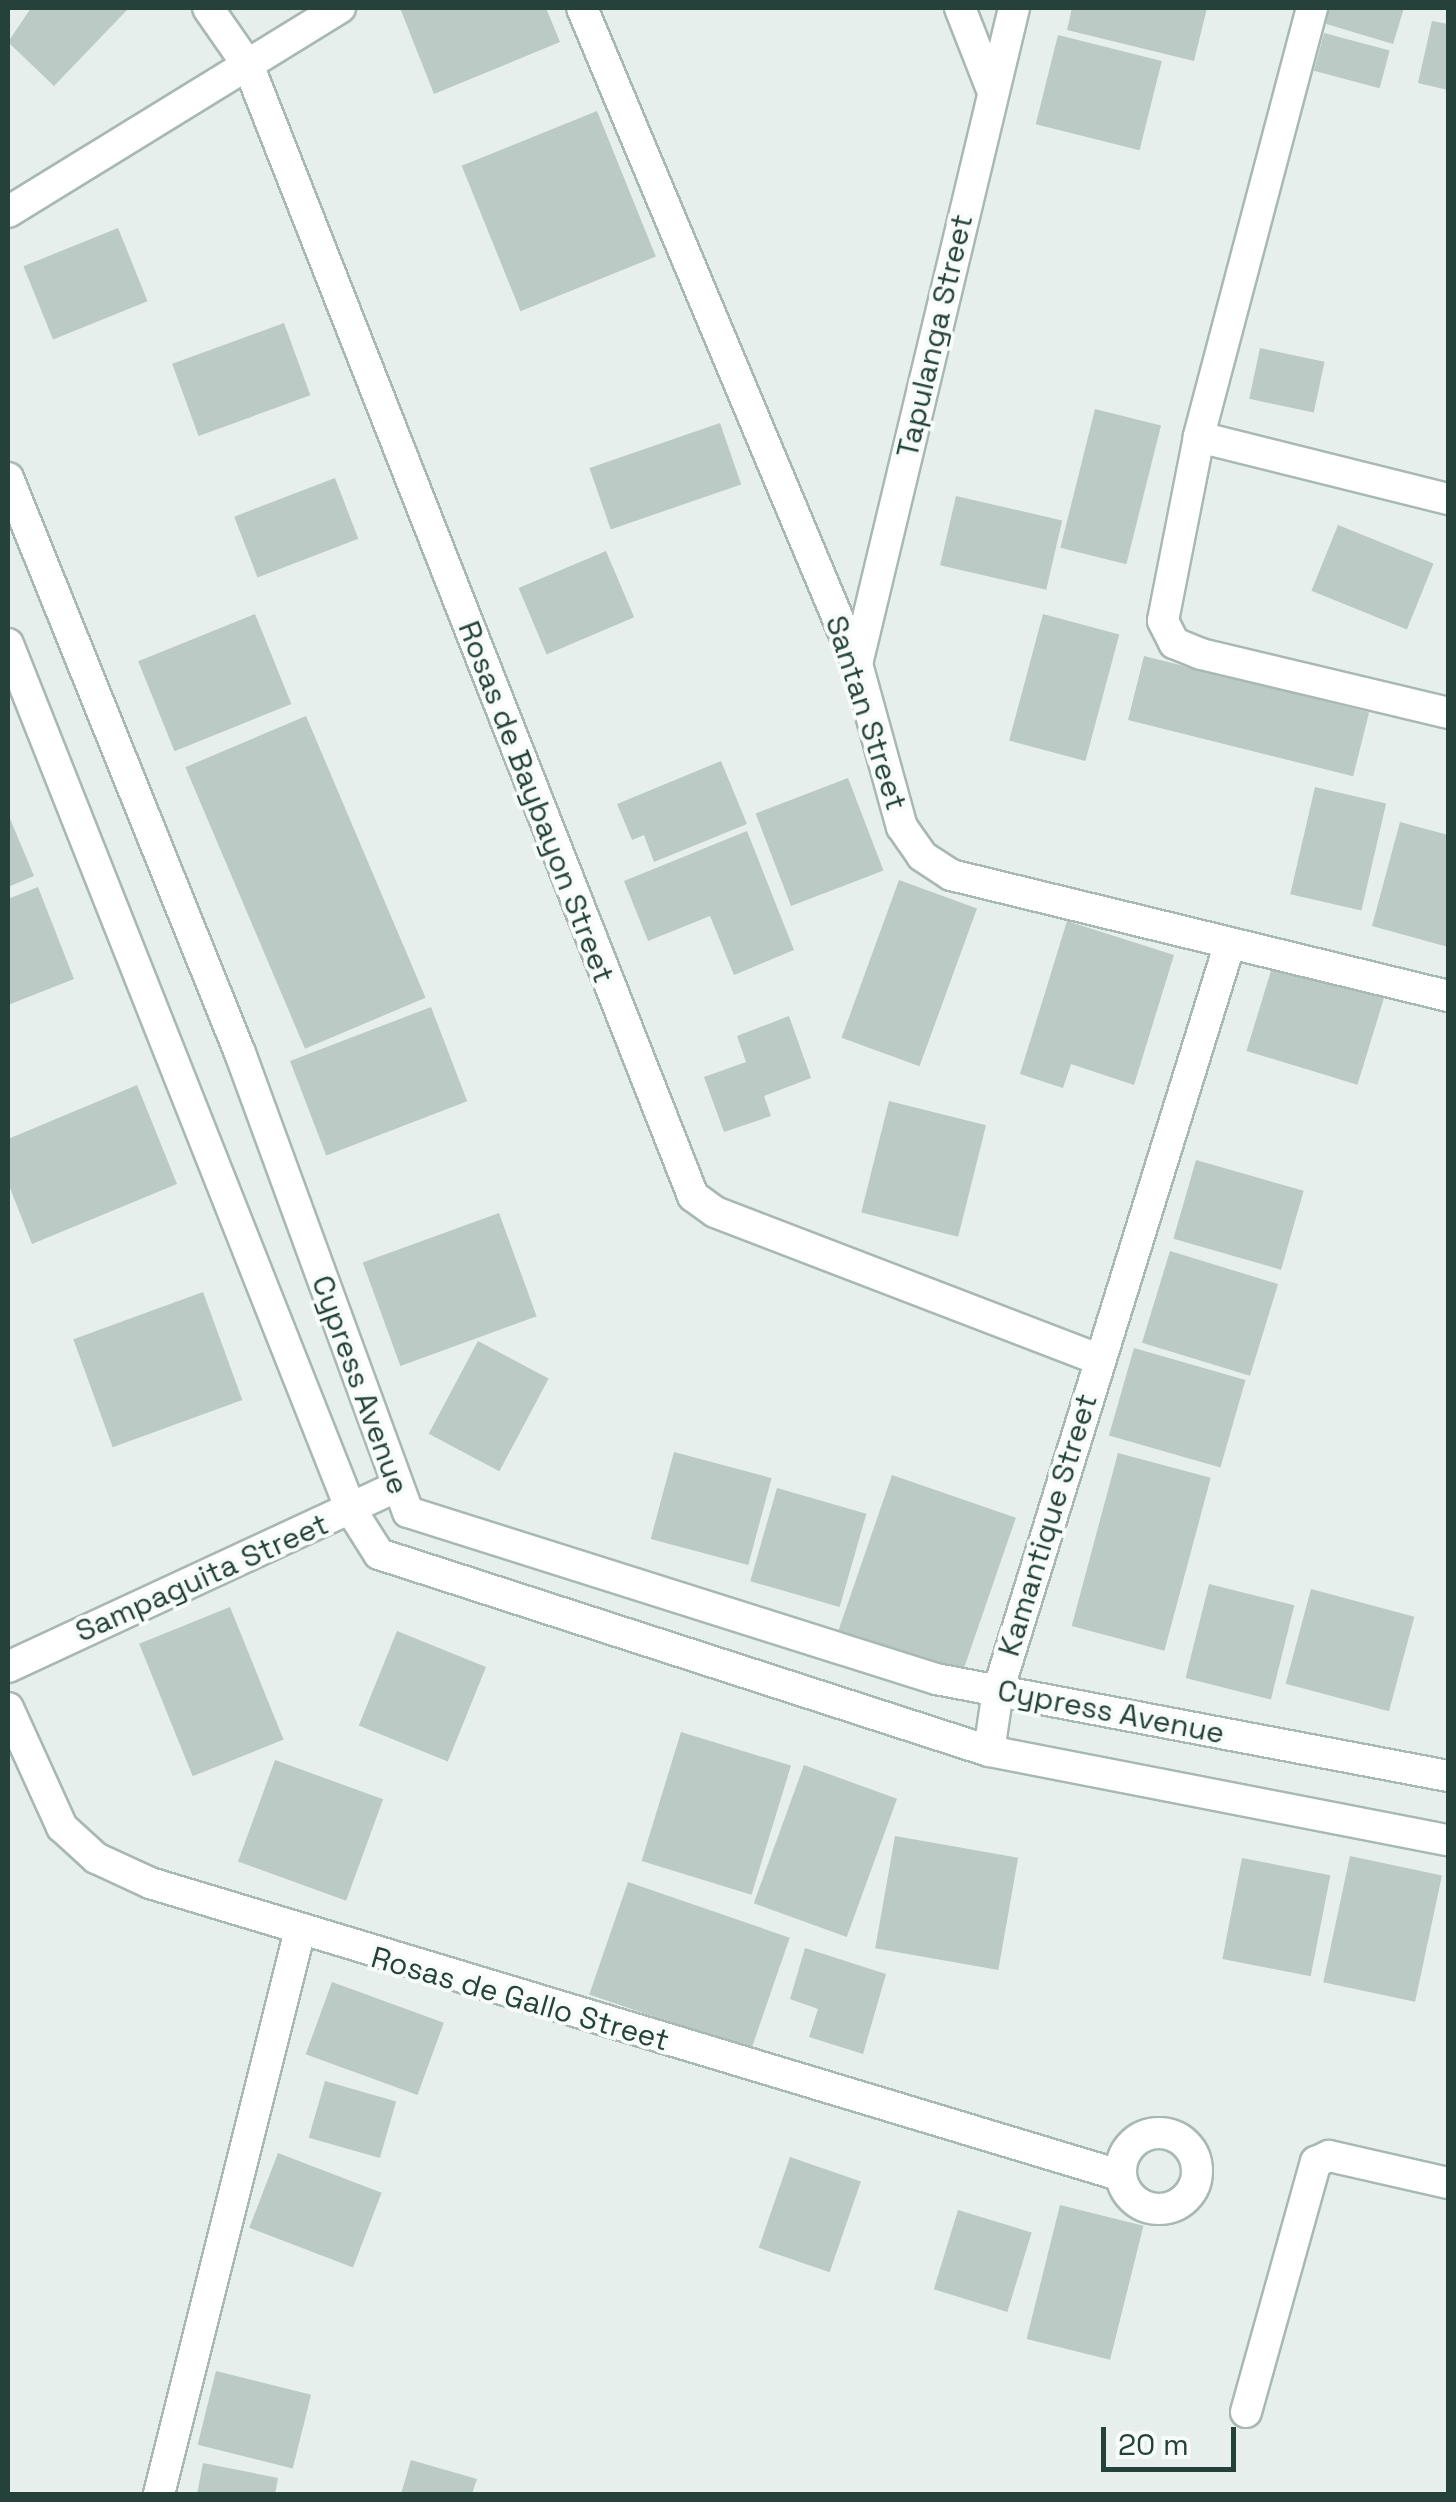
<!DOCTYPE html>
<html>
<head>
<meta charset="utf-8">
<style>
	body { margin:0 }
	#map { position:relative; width:1456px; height:2502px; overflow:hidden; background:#e6efeb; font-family:"Space Grotesk",sans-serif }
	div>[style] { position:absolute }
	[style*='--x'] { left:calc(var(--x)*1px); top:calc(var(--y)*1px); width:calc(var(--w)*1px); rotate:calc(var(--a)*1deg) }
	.building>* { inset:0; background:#bbcac4; transform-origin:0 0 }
	.roads { filter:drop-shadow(2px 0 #a8b8b2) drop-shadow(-2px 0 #a8b8b2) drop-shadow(0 2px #a8b8b2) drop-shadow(0 -2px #a8b8b2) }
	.minor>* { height:30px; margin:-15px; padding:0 15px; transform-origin:15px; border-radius:15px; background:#fff }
	.minor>.ring { margin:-15px; padding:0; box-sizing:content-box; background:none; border:30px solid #fff; border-radius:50% }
	span { translate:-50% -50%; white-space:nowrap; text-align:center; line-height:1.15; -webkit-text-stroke:8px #f7fbf9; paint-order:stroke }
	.street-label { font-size:30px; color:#24423a }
	.frame { position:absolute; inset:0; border:10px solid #24423a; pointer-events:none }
	.scale { position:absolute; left:1101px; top:2427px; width:135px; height:45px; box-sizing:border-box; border:5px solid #24423a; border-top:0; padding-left:12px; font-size:30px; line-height:35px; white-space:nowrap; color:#24423a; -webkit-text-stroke:8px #f7fbf9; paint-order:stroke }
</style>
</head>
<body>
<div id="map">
	<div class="building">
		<i style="clip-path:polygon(31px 8px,129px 8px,54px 86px,8px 42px)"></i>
		<i style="clip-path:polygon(400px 8px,546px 8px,560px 42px,434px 94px)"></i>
		<i style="clip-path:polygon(1072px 8px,1207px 8px,1194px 61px,1067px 30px)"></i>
		<i style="clip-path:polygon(1327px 8px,1404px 8px,1393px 44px,1323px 23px)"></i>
		<i style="clip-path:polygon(1432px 21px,1448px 24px,1448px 90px,1418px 83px)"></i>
		<i style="left:1324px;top:33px;width:68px;height:39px;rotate:15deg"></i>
		<i style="left:1058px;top:35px;width:107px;height:92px;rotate:14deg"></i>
		<i style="left:597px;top:111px;width:157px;height:146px;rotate:68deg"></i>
		<i style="left:118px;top:228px;width:79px;height:102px;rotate:68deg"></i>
		<i style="left:284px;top:323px;width:77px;height:119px;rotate:70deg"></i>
		<i style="left:1260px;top:348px;width:66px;height:52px;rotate:12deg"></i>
		<i style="left:1095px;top:409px;width:68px;height:143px;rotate:14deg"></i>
		<i style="left:720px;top:423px;width:65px;height:138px;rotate:71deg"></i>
		<i style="left:335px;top:478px;width:65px;height:108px;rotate:69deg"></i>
		<i style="left:956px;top:496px;width:109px;height:71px;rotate:13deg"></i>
		<i style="left:1338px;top:525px;width:103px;height:71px;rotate:22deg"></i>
		<i style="left:606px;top:551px;width:72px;height:95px;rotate:67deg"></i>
		<i style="left:255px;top:614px;width:97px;height:126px;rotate:68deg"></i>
		<i style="left:1043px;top:614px;width:79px;height:131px;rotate:15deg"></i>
		<i style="left:1144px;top:656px;width:232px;height:66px;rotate:14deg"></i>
		<i style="left:306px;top:716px;width:306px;height:131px;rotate:67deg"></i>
		<i style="clip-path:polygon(721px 761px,747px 824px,654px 862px,644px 835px,632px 840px,617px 804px)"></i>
		<i style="left:848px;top:778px;width:99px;height:99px;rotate:69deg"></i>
		<i style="left:1315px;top:787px;width:73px;height:110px;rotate:13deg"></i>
		<i style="clip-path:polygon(8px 814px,34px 876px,8px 887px)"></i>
		<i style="clip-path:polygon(1400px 822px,1448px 835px,1448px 947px,1372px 926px)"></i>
		<i style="clip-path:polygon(747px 831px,794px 950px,734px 975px,710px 916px,648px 941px,624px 881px)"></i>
		<i style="left:899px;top:880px;width:83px;height:168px;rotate:20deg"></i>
		<i style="clip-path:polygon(38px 887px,74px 979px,8px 1005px,8px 899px)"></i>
		<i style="clip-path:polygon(1067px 921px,1174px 955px,1134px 1085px,1071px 1064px,1063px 1088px,1020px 1074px)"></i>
		<i style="left:1274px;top:961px;width:116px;height:94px;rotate:17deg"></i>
		<i style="left:431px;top:1007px;width:101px;height:151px;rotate:69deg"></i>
		<i style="clip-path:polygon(789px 1016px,811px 1078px,764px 1096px,771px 1116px,724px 1132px,704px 1077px,746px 1062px,737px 1036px)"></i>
		<i style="clip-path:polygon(137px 1085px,177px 1184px,32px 1244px,8px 1183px,8px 1139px)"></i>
		<i style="left:889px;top:1101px;width:100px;height:115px;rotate:14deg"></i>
		<i style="left:1196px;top:1160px;width:112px;height:82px;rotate:16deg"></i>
		<i style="left:499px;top:1213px;width:110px;height:145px;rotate:70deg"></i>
		<i style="left:1170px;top:1251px;width:113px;height:96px;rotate:17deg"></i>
		<i style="left:203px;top:1292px;width:115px;height:138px;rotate:70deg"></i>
		<i style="left:478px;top:1341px;width:80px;height:105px;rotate:28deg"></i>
		<i style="left:1134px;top:1348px;width:116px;height:91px;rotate:16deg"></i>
		<i style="left:674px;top:1452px;width:101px;height:90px;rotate:15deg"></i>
		<i style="left:1118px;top:1453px;width:96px;height:179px;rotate:15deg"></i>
		<i style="left:892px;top:1475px;width:131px;height:166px;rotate:19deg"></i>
		<i style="left:777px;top:1488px;width:93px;height:97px;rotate:16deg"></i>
		<i style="left:1209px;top:1584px;width:88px;height:97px;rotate:14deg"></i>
		<i style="left:1311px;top:1589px;width:107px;height:98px;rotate:15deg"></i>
		<i style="left:230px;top:1607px;width:143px;height:98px;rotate:68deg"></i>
		<i style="left:397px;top:1631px;width:96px;height:102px;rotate:22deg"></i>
		<i style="left:681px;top:1732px;width:115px;height:135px;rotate:17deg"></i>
		<i style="left:275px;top:1760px;width:115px;height:108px;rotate:20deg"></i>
		<i style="left:804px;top:1765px;width:99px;height:147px;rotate:20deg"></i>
		<i style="left:895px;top:1836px;width:125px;height:114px;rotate:10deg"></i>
		<i style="left:1350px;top:1856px;width:94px;height:129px;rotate:12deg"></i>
		<i style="left:1242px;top:1858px;width:90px;height:103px;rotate:11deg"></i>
		<i style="left:628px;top:1882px;width:171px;height:119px;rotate:19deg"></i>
		<i style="clip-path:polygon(805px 1948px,886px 1974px,863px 2054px,809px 2037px,818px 2009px,790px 1999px)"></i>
		<i style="left:332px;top:1982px;width:119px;height:77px;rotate:20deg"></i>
		<i style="left:325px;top:2081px;width:74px;height:59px;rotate:16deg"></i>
		<i style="left:278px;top:2153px;width:111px;height:80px;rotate:21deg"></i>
		<i style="left:790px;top:2157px;width:75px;height:96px;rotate:19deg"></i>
		<i style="left:1060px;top:2205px;width:86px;height:138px;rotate:14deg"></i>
		<i style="left:958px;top:2210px;width:77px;height:83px;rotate:17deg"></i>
		<i style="left:216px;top:2371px;width:98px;height:76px;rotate:14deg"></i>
		<i style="clip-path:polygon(411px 2460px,477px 2479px,472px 2494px,401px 2494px)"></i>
		<i style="clip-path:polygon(203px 2463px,278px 2478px,275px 2494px,197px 2494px)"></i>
	</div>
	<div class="roads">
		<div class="minor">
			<i style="--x:208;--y:8;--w:72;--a:55.2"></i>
			<i style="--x:249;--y:67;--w:1213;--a:68.53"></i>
			<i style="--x:693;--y:1196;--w:27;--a:36"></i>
			<i style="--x:715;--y:1212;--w:410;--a:21"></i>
			<i style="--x:582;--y:8;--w:711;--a:67.26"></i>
			<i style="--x:857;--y:664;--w:169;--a:74.6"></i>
			<i style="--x:902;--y:827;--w:35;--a:55"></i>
			<i style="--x:922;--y:856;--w:35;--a:33"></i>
			<i style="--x:951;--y:875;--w:512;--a:13.68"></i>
			<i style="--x:960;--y:8;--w:90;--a:68.6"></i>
			<i style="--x:1312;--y:8;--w:444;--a:104.8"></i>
			<i style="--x:1199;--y:437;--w:187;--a:101.1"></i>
			<i style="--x:1163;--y:621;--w:25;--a:63"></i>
			<i style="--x:1174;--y:643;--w:29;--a:22"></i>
			<i style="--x:1201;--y:654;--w:254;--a:13.4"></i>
			<i style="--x:8;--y:212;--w:390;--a:-31.6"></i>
			<i style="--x:1199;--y:437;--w:257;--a:14"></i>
			<i style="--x:8;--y:478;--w:620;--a:68.03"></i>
			<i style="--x:240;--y:1053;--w:489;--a:69.9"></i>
			<i style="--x:408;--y:1512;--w:554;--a:17.55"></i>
			<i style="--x:936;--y:1679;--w:521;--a:10.73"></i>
			<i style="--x:8;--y:644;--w:931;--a:68.39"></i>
			<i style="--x:351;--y:1510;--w:52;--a:57.5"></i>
			<i style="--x:379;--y:1554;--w:641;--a:17.9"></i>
			<i style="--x:989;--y:1751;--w:468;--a:11"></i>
			<i style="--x:857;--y:664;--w:675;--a:-76.54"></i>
			<i style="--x:8;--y:1667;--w:428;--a:-24.9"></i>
			<i style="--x:8;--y:1708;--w:131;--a:65.6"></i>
			<i style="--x:62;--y:1827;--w:46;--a:42.4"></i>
			<i style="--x:96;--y:1858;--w:60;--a:24.8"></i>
			<i style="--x:150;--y:1883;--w:1012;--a:16.77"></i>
			<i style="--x:989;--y:1751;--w:61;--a:-81.5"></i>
			<i style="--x:998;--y:1691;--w:783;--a:-72.77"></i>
			<i class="ring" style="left:1121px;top:2133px;width:46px;height:46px"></i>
			<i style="--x:1246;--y:2412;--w:260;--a:-74.4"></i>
			<i style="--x:1316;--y:2162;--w:14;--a:-25"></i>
			<i style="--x:1329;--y:2156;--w:122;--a:12.8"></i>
			<i style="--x:159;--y:2494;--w:577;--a:-75.96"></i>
		</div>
	</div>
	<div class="street-label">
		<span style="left:935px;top:336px;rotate:-77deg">Tapulanga Street</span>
		<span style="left:866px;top:713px;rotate:72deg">Santan Street</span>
		<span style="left:536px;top:802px;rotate:69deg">Rosas de Baybayon Street</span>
		<span style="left:360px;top:1385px;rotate:70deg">Cypress Avenue</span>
		<span style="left:1048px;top:1525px;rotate:-73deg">Kamantique Street</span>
		<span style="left:202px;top:1578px;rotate:-24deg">Sampaguita Street</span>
		<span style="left:1111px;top:1712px;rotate:11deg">Cypress Avenue</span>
		<span style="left:520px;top:1999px;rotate:16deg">Rosas de Gallo Street</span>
	</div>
	<div class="frame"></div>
	<div class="scale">20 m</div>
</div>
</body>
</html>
